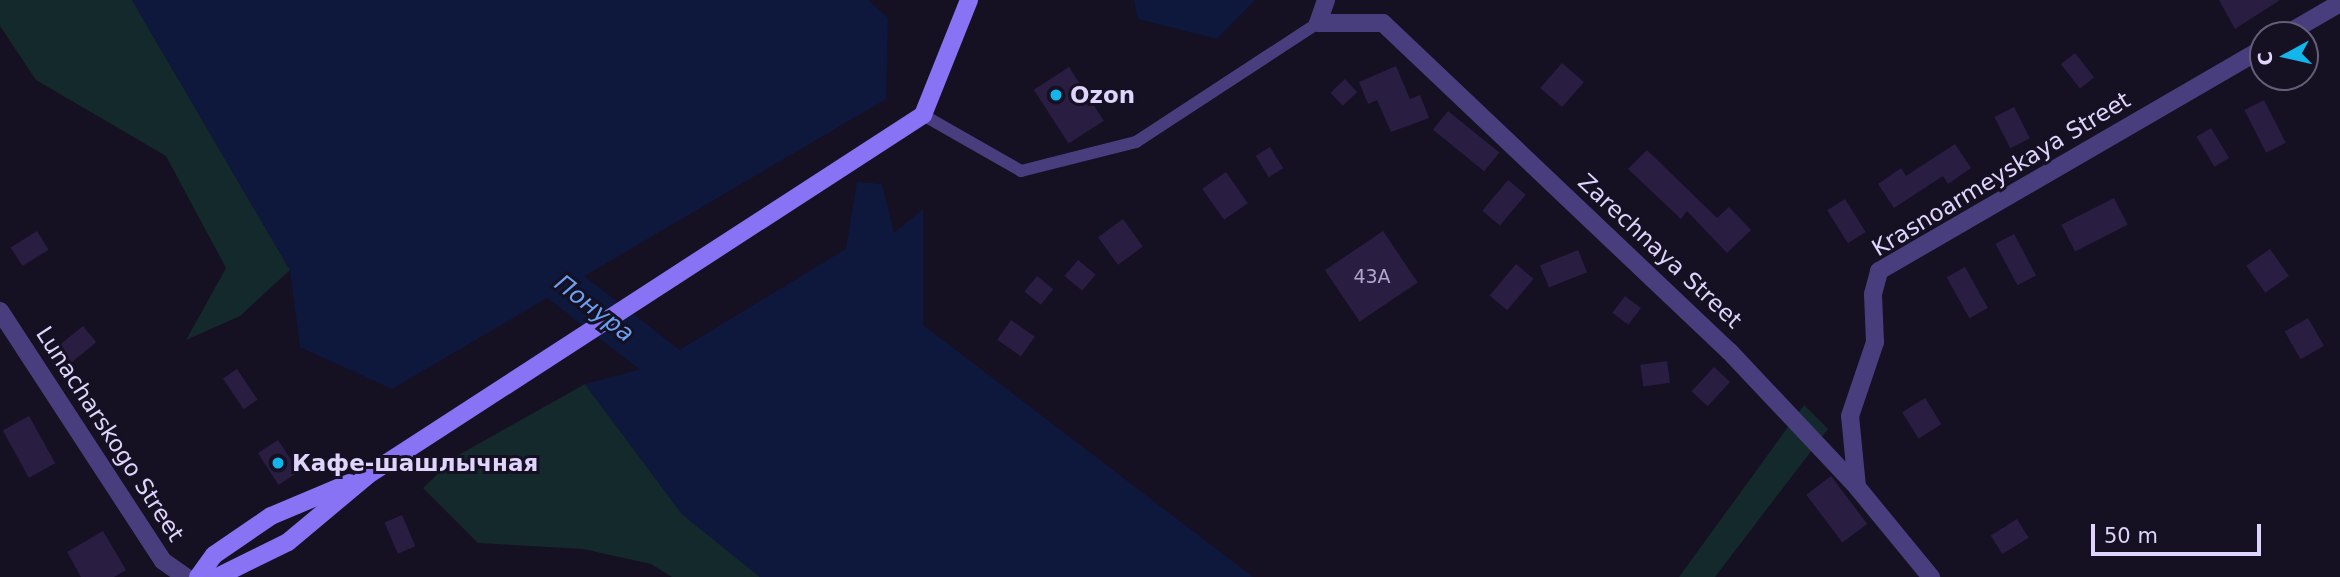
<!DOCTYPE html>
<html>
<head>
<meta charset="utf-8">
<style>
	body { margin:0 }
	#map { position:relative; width:2340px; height:577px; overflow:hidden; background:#151022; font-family:"DejaVu Sans",sans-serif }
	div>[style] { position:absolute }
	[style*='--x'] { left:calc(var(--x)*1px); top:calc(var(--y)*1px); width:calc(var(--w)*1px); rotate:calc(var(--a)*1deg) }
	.green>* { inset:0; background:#13292c }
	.water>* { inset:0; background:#0e183d }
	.river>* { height:40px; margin:-20px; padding:0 20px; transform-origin:20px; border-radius:20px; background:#0e183d }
	.building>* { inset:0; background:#2a1d42; transform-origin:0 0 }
	.lane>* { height:12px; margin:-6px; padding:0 6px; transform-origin:6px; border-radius:6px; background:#493e7d }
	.street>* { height:18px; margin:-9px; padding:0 9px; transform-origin:9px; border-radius:9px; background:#493e7d }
	.secondary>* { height:18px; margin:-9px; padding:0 9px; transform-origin:9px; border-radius:9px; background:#8873f4 }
	.dots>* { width:19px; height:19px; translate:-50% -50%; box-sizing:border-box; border:4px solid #151022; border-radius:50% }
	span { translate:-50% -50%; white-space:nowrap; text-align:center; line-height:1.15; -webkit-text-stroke:6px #151022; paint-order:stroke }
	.number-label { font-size:19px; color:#b1a6ce }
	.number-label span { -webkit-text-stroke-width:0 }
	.poi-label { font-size:23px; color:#ded4fc; font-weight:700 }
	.left { translate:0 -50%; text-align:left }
	.street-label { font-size:23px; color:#ded4fc }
	.water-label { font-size:24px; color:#6aa1f3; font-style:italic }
	.north { position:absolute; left:2249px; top:21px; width:70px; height:70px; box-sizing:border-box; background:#151022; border:2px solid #655e79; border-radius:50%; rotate:262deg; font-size:19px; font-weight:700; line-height:28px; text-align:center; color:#ded4fc }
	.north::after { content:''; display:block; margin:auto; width:24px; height:32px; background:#12b6ea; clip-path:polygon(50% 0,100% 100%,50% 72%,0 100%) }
	.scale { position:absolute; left:2091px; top:524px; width:170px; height:32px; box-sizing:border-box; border:4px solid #ded4fc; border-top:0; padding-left:9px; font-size:21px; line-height:24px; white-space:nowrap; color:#ded4fc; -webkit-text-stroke:5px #151022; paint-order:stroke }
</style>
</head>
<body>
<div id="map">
	<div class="green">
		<i style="clip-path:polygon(0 0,132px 0,290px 270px,240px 316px,186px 340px,226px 268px,166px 156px,36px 80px,0 26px)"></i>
		<i style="clip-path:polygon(585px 384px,682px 514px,760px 577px,672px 577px,651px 564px,583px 549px,478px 543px,423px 488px,455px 457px)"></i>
		<i style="clip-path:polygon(1804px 405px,1828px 429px,1715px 577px,1679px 577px)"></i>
	</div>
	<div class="water">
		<i style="clip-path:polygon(132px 0,868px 0,888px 18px,886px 99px,392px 389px,300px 347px,290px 270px)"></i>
		<i style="clip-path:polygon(1134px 0,1255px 0,1217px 39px,1138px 19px)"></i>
		<i style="clip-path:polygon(857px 182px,882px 184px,894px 233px,923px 209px,923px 325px,1253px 577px,760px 577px,682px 514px,585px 384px,653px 366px,846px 249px)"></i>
	</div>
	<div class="river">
		<i style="--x:522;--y:253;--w:232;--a:37.8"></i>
	</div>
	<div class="building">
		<i style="clip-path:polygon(2219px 0,2280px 0,2235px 29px)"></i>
		<i style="left:2075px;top:53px;width:31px;height:18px;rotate:52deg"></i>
		<i style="left:1562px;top:63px;width:29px;height:33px;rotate:41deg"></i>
		<i style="clip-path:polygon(1396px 66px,1410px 99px,1420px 95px,1429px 118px,1391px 132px,1377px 100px,1368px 104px,1359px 82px)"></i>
		<i style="left:1069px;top:67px;width:64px;height:42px;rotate:57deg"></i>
		<i style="left:1345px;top:79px;width:18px;height:20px;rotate:47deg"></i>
		<i style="left:2264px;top:100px;width:48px;height:22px;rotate:63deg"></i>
		<i style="left:2014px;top:107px;width:35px;height:22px;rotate:63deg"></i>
		<i style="left:1448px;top:111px;width:66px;height:24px;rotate:39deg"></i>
		<i style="left:2211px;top:128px;width:35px;height:17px;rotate:59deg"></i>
		<i style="clip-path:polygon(1955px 144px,1971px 168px,1948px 184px,1943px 176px,1894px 208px,1878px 184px,1901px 168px,1906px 176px)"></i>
		<i style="left:1270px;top:147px;width:25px;height:17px;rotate:58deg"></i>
		<i style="clip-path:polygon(1647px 150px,1717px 218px,1729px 207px,1751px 230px,1727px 253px,1687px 211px,1681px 219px,1628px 169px)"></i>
		<i style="left:1226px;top:172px;width:38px;height:29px;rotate:55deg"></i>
		<i style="left:1508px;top:180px;width:23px;height:40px;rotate:40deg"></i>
		<i style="left:2114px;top:198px;width:30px;height:59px;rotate:63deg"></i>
		<i style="left:1845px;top:199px;width:39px;height:21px;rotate:58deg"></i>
		<i style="left:1123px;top:219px;width:34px;height:31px;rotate:54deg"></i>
		<i style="left:37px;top:231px;width:22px;height:31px;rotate:58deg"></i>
		<i style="left:1383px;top:231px;width:62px;height:70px;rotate:56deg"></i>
		<i style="left:2014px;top:234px;width:47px;height:21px;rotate:62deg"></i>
		<i style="left:2270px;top:249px;width:33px;height:29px;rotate:55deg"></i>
		<i style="left:1578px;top:250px;width:24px;height:41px;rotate:68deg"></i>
		<i style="left:1078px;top:260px;width:23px;height:21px;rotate:40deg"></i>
		<i style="left:1516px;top:264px;width:23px;height:41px;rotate:40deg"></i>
		<i style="left:1965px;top:267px;width:47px;height:21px;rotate:61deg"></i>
		<i style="left:1037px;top:276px;width:21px;height:20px;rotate:39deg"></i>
		<i style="left:1625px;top:296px;width:20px;height:21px;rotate:37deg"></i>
		<i style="left:2308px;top:318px;width:32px;height:27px;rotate:60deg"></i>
		<i style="left:1011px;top:320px;width:29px;height:24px;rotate:35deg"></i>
		<i style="left:83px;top:326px;width:21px;height:38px;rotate:51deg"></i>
		<i style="left:1667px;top:361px;width:22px;height:27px;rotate:82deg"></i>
		<i style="left:1714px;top:367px;width:22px;height:33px;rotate:43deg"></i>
		<i style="left:237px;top:369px;width:37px;height:17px;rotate:56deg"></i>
		<i style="left:1925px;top:398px;width:31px;height:27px;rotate:58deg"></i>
		<i style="left:29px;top:416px;width:54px;height:30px;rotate:61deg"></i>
		<i style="left:278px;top:440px;width:38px;height:24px;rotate:57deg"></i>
		<i style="left:1831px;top:476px;width:60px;height:31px;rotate:53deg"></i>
		<i style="left:402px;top:515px;width:34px;height:19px;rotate:67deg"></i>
		<i style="left:2017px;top:519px;width:22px;height:31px;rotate:58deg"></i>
		<i style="clip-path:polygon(103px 531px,126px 570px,114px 577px,81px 577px,67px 552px)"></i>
	</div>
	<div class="lane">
		<i style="--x:923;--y:115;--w:113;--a:29.7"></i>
		<i style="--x:1021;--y:171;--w:119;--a:-14.2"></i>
		<i style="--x:1136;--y:142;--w:217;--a:-33.2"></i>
	</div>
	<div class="street">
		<i style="--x:1326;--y:0;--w:24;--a:109"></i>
		<i style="--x:1318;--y:23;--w:65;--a:0"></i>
		<i style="--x:1383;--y:23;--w:477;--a:43.5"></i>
		<i style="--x:1729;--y:351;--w:187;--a:46.7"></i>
		<i style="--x:1857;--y:487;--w:117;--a:50.6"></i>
		<i style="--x:2285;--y:35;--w:64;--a:-30.2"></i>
		<i style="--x:0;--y:311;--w:298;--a:56.9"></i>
		<i style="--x:163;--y:561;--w:28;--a:35"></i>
		<i style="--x:1857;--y:487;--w:71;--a:-95.6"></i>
		<i style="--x:1850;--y:416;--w:78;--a:-71.3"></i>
		<i style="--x:1875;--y:342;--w:48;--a:-92.4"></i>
		<i style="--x:1873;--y:294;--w:24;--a:-75"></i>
		<i style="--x:1879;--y:271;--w:444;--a:-30.1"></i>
	</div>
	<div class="secondary">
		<i style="--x:198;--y:577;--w:27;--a:-54"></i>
		<i style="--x:214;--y:555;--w:69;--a:-34.4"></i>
		<i style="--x:271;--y:516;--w:85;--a:-22.9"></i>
		<i style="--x:217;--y:577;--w:79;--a:-26.2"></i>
		<i style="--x:288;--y:542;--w:104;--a:-39.9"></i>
		<i style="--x:368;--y:475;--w:662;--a:-32.97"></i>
		<i style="--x:923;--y:115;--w:124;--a:-68.2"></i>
	</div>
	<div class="dots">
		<i style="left:1056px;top:95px;background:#12b6ea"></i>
		<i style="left:278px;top:463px;background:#12b6ea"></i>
	</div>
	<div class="number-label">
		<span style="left:1372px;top:277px">43А</span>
	</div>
	<div class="poi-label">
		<span class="left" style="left:1070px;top:95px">Ozon</span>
		<span class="left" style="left:292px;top:463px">Кафе-шашлычная</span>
	</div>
	<div class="street-label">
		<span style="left:2001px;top:174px;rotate:-31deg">Krasnoarmeyskaya Street</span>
		<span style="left:1660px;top:251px;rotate:43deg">Zarechnaya Street</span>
		<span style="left:110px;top:434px;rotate:57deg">Lunacharskogo Street</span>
	</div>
	<div class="water-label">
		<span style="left:594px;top:309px;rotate:38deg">Понура</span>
	</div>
	<div class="north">С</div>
	<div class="scale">50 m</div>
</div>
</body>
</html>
